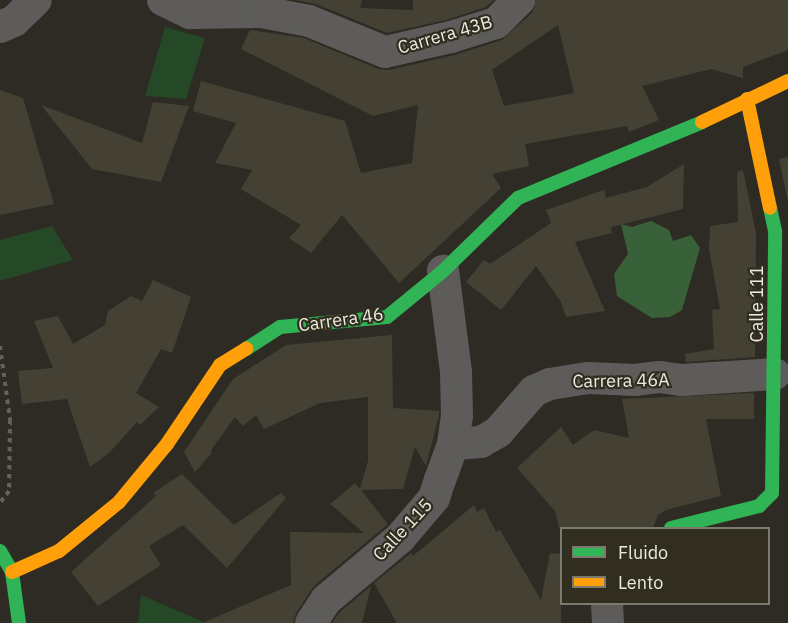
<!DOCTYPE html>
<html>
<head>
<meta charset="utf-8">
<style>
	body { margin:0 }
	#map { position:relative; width:788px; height:623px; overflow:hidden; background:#2d2b24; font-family:"IBM Plex Sans",sans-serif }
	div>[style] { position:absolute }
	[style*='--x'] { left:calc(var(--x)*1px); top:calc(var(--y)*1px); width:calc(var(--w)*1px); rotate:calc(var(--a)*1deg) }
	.green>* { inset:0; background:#254826 }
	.forest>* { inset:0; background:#396139 }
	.building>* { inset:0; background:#444134 }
	.path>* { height:4px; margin-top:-2px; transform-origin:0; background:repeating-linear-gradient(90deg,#63615e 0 4.5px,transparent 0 9px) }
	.street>* { height:32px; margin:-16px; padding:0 16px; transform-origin:16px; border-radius:16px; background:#5d5c5a }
	.fast>* { height:14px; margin:-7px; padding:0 7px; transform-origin:7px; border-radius:7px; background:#30b455 }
	.slow>* { height:14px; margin:-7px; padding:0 7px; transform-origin:7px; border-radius:7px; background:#ff9f0a }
	span { translate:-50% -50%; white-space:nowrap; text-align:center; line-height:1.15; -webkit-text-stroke:4.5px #312e20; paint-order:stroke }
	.street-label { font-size:18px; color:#eceae1 }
	.legend { position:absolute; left:560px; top:527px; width:210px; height:78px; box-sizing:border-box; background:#312e20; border:2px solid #7c796d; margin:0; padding:8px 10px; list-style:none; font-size:18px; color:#eceae1 }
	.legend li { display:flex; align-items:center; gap:12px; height:30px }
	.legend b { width:30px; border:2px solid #7c796d }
</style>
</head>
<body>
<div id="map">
	<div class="green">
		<i style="clip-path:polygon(165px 27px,205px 38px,186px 99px,145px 96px)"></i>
		<i style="clip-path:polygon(52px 226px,73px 260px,0 281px,0 240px)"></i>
		<i style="clip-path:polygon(141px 595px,206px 623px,138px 623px)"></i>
	</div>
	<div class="forest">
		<i style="clip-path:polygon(651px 221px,669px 230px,673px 241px,691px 235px,700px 248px,682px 310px,670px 317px,652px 318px,617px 296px,614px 274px,628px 254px,621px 224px,632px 227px)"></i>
	</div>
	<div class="building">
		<i style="clip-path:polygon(295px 0,362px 0,360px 8px,413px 10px,413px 0,494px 0,486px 7px,446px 20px,387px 33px,316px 4px)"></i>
		<i style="clip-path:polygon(evenodd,536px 0,788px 0,788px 50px,743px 67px,743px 78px,711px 69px,642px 86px,659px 120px,629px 132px,627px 126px,525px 144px,529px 166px,492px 174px,501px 188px,399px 283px,342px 215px,311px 253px,289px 238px,301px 225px,241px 189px,252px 170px,215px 163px,236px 123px,193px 111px,201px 81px,345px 121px,361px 173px,412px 163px,418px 105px,373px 116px,241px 49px,250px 30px,304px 38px,378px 69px,389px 70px,455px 55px,502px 40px,532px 13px,536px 0,558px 25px,574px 93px,504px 106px,492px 70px,558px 25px)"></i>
		<i style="clip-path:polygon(0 90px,23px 98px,54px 204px,0 215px)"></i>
		<i style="clip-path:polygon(153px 102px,189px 106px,161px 182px,92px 169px,41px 105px,142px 143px)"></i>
		<i style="clip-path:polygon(788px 157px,788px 202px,779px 159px)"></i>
		<i style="clip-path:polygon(684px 164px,683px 209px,611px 227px,612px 233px,575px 242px,605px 311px,566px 317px,561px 302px,536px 266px,501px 310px,466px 282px,484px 260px,490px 264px,551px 223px,546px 210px,604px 190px,606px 198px,647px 187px)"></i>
		<i style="clip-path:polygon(743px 170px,756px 233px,755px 357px,686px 362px,685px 354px,714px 349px,712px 310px,720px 309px,709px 249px,710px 226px,738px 222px,737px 172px)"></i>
		<i style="clip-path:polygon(153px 280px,191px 297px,172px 353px,161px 349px,136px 393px,159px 407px,140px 425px,137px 422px,109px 453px,90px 467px,67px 399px,22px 404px,18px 371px,53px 368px,34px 321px,58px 316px,73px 344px,105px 325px,108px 311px,131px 296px,142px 301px)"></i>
		<i style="clip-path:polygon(392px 335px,393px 408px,439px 411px,439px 415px,426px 466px,415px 447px,403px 489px,361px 490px,388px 524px,314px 586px,296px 613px,293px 623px,202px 623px,291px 585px,290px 532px,364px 533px,330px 504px,355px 483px,360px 489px,368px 461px,368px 397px,320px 403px,264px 429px,256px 415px,243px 426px,235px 417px,211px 450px,212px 453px,195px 472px,184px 452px,233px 379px,286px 345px)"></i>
		<i style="clip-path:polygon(754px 393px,754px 419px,706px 419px,721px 496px,666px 510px,658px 515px,653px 528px,559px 528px,555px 511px,517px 468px,561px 427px,573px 445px,594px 430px,629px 438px,622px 399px)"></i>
		<i style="clip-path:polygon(182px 474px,234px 525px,281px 493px,286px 498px,227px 568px,183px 525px,149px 546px,161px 565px,98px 606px,71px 572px,156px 496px,153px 493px)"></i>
		<i style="clip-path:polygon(474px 505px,477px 512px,484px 508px,496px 532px,500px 530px,541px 600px,550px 553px,561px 554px,561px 623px,397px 623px,374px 583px,411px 553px,413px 556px)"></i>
		<i style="clip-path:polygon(371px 586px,362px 623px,332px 623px,340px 612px)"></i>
	</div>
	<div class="path">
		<i style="--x:0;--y:346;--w:75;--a:82.3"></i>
		<i style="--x:10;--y:420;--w:71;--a:90.8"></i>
		<i style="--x:9;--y:491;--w:15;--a:127"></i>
	</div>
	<div class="street">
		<i style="--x:163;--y:0;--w:30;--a:26"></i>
		<i style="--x:190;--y:13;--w:72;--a:-0.8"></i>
		<i style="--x:262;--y:12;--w:48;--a:10.8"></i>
		<i style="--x:309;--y:21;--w:82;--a:22.2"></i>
		<i style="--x:385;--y:52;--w:68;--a:-12.8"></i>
		<i style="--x:451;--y:37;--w:47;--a:-17.3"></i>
		<i style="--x:496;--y:23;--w:33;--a:-45"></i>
		<i style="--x:0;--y:27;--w:15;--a:-23"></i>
		<i style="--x:14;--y:21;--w:30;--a:-44"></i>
		<i style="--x:453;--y:444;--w:28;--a:-4"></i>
		<i style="--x:481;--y:442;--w:20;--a:-30"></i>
		<i style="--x:498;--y:432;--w:55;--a:-48.7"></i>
		<i style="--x:534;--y:391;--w:17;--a:-24"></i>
		<i style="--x:550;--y:384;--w:39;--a:-9"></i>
		<i style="--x:589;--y:378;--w:46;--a:2.5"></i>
		<i style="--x:635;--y:380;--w:25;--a:-7"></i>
		<i style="--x:660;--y:377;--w:22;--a:8"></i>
		<i style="--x:682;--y:380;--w:93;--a:-3.7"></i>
		<i style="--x:607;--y:604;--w:19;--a:87"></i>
		<i style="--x:311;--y:623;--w:27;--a:-57"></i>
		<i style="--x:326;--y:600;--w:97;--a:-40"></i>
		<i style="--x:400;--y:538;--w:52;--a:-49.6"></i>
		<i style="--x:434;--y:498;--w:19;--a:-72"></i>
		<i style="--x:440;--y:480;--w:38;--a:-70"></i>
		<i style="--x:453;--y:444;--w:28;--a:-82"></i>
		<i style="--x:457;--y:416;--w:44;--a:-91.3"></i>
		<i style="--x:456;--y:372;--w:102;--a:-97.3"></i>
	</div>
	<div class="fast">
		<i style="--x:246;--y:349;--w:40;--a:-32.9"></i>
		<i style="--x:280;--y:327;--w:107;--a:-5.3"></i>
		<i style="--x:387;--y:317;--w:72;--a:-39.4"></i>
		<i style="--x:443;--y:271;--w:105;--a:-44.2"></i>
		<i style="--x:518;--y:198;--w:199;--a:-22.4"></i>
		<i style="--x:671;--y:528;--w:91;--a:-14"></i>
		<i style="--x:759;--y:506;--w:18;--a:-45"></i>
		<i style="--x:772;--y:493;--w:262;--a:-89.3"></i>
		<i style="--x:775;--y:231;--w:24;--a:-102"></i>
		<i style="--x:0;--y:551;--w:24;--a:60"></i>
		<i style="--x:12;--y:572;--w:51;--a:82.2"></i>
	</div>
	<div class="slow">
		<i style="--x:747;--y:99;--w:111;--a:78.1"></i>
		<i style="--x:702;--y:122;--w:95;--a:-25.5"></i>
		<i style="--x:12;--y:572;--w:51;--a:-24.1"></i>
		<i style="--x:59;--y:551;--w:77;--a:-39.2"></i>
		<i style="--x:119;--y:502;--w:75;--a:-50.4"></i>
		<i style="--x:167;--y:444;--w:95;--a:-56.1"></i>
		<i style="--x:220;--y:365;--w:31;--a:-32"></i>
	</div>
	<div class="street-label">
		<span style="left:445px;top:35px;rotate:-16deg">Carrera 43B</span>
		<span style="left:757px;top:304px;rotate:-90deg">Calle 111</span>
		<span style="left:341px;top:320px;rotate:-8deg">Carrera 46</span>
		<span style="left:621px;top:381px;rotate:-1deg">Carrera 46A</span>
		<span style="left:403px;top:530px;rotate:-47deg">Calle 115</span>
	</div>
	<ul class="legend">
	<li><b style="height:8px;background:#30b455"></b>Fluido</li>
	<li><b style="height:8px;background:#ff9f0a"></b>Lento</li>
	</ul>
</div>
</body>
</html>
